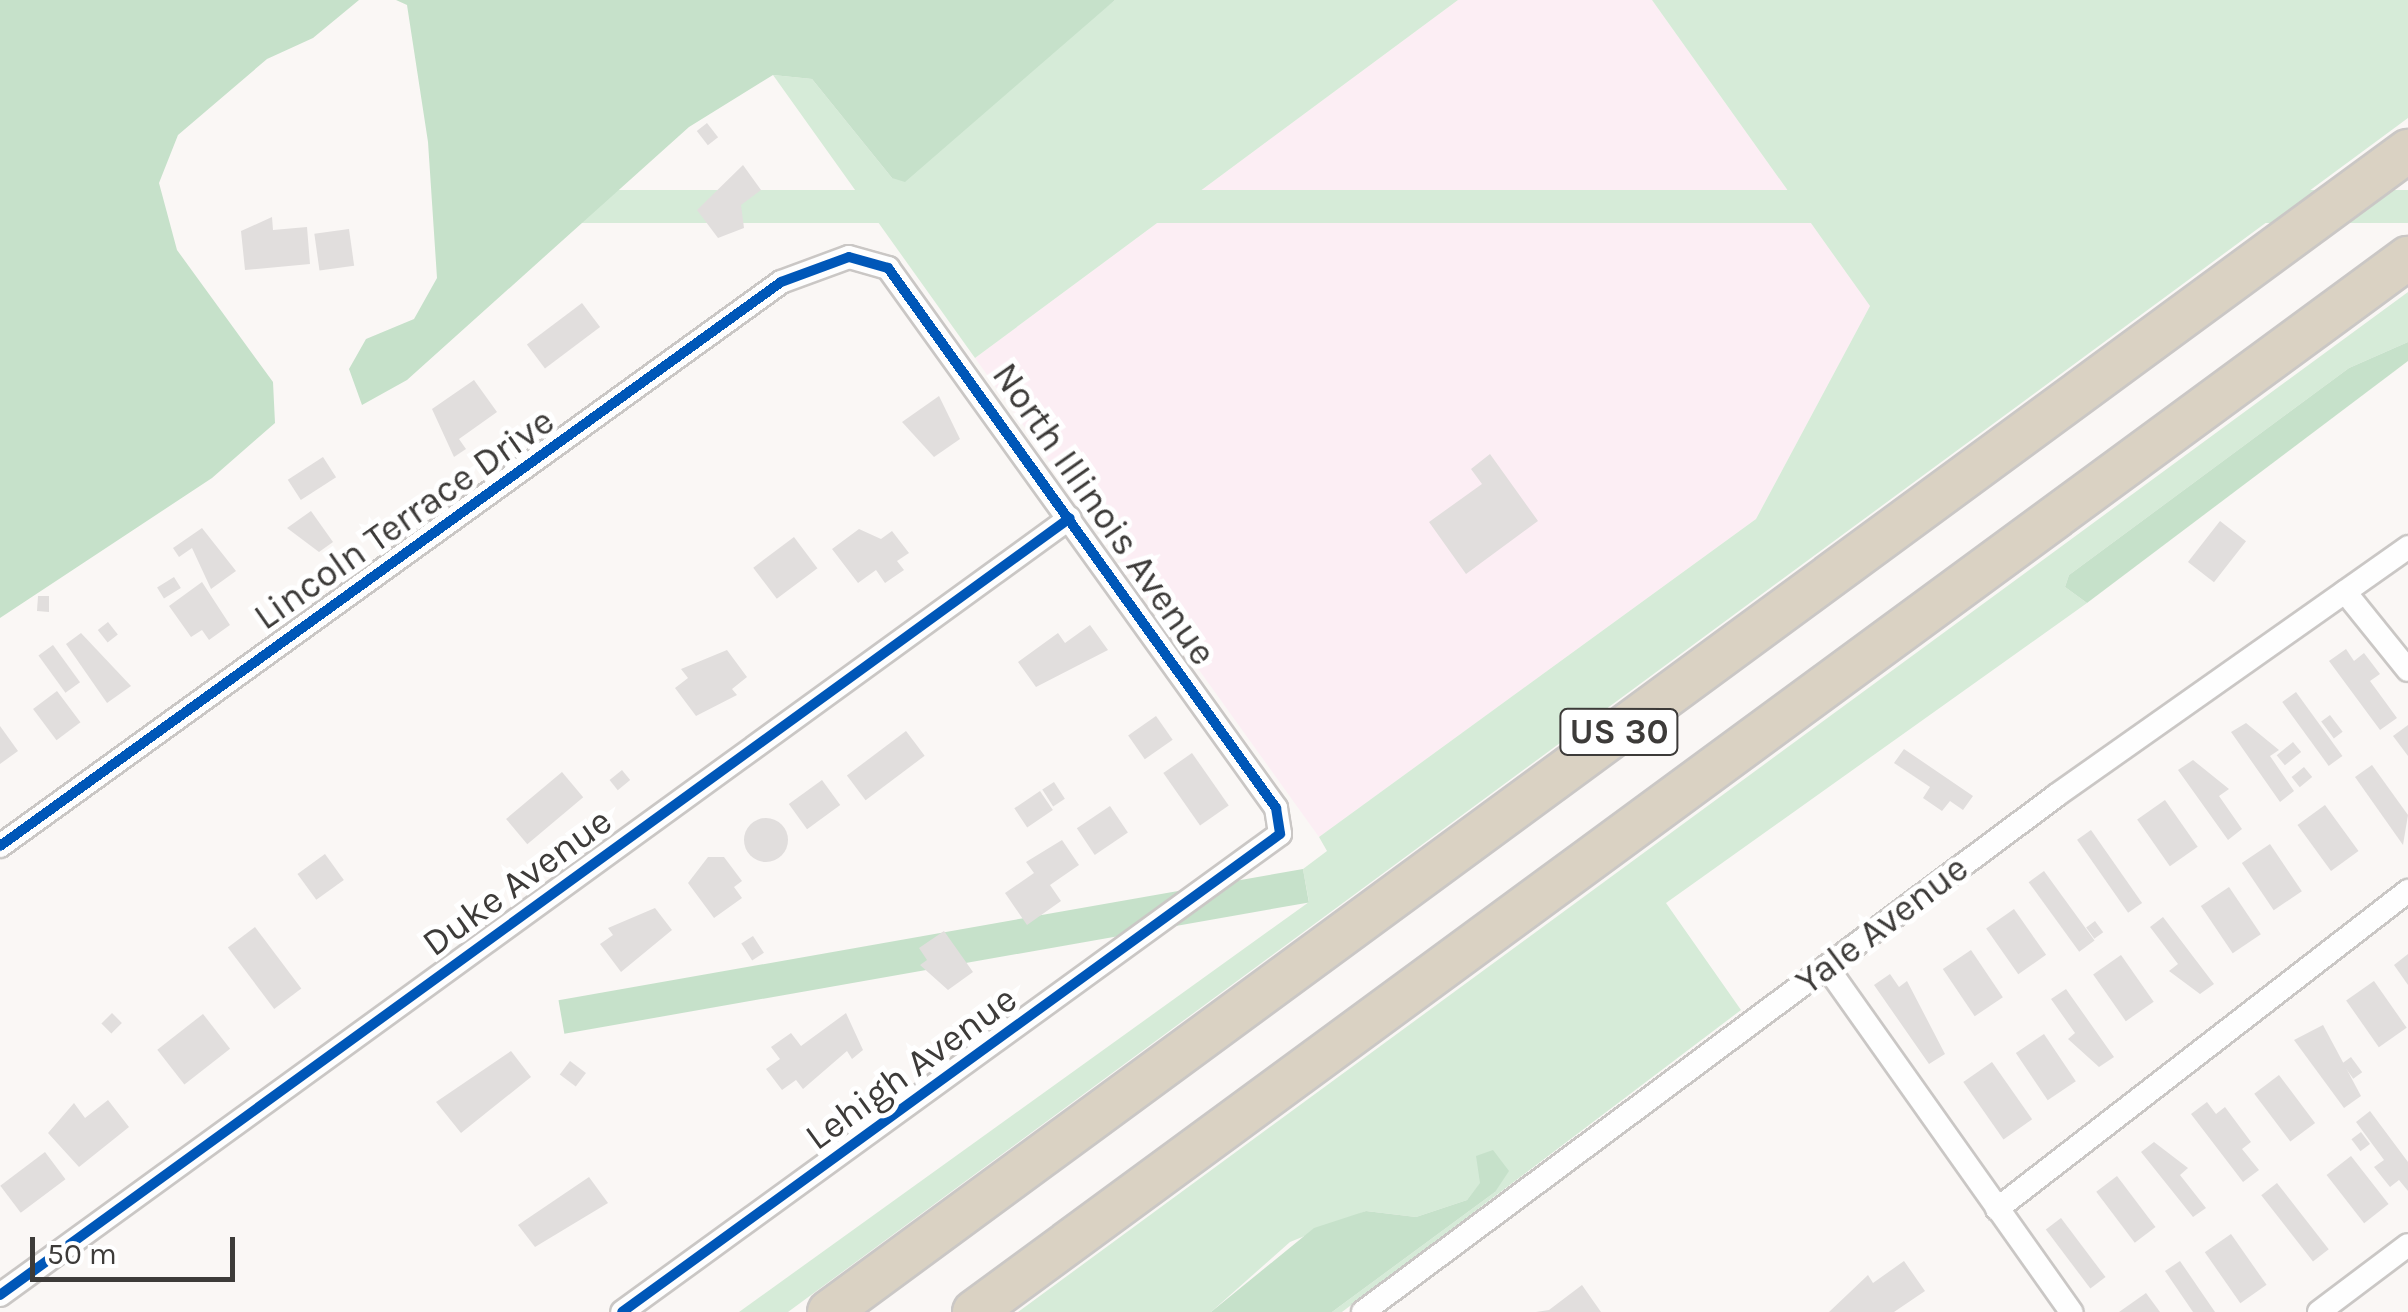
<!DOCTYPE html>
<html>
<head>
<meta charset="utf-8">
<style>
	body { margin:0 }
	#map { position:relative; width:2408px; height:1312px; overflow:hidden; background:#faf7f5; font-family:Karla,sans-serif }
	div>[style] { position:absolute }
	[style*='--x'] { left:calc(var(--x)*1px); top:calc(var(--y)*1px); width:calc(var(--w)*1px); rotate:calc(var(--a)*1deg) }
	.commercial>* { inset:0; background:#fceef4 }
	.green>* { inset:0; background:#d6ebd8; transform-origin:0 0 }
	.forest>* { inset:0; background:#c6e1ca; transform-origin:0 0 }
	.building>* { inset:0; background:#e1dedd; transform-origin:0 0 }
	.round { border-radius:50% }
	.roads { filter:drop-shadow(2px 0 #cac7c5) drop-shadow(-2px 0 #cac7c5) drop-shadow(0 2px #cac7c5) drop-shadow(0 -2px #cac7c5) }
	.street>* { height:22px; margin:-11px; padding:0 11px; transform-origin:11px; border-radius:11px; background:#fefefe }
	.highway>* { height:42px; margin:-21px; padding:0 21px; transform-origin:21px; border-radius:21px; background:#dad2c3 }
	.cycleway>* { height:10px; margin:-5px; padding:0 5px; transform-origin:5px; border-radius:5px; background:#0057b8 }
	span { translate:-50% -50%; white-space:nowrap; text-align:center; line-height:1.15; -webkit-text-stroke:10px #fff; paint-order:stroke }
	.shield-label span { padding:2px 8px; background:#fff; border:2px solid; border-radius:8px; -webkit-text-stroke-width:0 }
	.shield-label { font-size:35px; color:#3d3b39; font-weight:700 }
	.street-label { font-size:38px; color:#3d3b39 }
	.scale { position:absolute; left:30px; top:1237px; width:205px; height:45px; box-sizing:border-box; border:5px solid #3d3b39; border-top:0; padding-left:12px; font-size:30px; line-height:35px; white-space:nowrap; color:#3d3b39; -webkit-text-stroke:8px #fff; paint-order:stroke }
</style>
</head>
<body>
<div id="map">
	<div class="commercial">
		<i style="clip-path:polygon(1458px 0,1652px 0,1870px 306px,1756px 519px,1319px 837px,975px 358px)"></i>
	</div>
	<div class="green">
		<i style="clip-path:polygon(1115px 0,1458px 0,975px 358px,773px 75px,812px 79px,892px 178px)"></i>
		<i style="clip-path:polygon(1652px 0,2408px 0,2408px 118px,788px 1312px,739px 1312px,1309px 902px,1303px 869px,1327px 851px,1319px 837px,1756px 519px,1870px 306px)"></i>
		<i style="left:2408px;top:190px;width:33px;height:1895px;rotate:90deg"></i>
		<i style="clip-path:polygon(2408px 292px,2408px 342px,2349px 368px,2069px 575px,2065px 587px,2087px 603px,1666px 903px,1741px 1010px,1342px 1312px,1332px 1312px,1495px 1192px,1480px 1184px,1467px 1200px,1416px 1217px,1366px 1211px,1290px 1242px,1211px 1312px,1018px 1312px)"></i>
	</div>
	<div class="forest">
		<i style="clip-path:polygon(0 0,359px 0,313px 38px,267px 59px,178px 135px,159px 183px,177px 250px,273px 382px,275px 423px,212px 478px,0 618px)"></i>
		<i style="clip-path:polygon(396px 0,1115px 0,905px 182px,892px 178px,812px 79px,773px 75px,689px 127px,407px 380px,362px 405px,349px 369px,366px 339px,414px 319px,437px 278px,428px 142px,407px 5px)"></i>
		<i style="clip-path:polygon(2408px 342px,2408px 361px,2087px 603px,2065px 587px,2069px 575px,2349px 368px)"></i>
		<i style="left:1303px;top:869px;width:34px;height:756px;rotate:80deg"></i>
		<i style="clip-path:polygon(1493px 1150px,1509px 1171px,1495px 1192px,1332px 1312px,1211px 1312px,1314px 1228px,1366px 1211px,1416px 1217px,1467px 1200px,1480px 1183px,1476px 1156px)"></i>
	</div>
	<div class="building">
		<i style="left:707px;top:123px;width:18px;height:13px;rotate:52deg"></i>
		<i style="clip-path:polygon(743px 165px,761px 190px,741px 205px,744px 228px,718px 238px,697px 210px)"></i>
		<i style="clip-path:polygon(272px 217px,273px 230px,307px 227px,310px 264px,245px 270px,241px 231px)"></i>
		<i style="left:349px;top:229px;width:37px;height:35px;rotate:82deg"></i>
		<i style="left:582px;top:303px;width:30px;height:69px;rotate:53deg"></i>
		<i style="clip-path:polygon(474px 380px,497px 412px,459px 439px,466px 449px,454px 457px,432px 409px)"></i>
		<i style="clip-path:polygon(939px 396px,960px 439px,934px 457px,902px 422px)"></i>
		<i style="clip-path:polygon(1490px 454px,1538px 521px,1466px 574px,1429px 522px,1482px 484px,1471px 469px)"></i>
		<i style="left:323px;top:457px;width:24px;height:42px;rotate:57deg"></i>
		<i style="clip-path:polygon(311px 511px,333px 542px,319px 552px,287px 528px)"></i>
		<i style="left:2220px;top:521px;width:33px;height:52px;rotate:38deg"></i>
		<i style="clip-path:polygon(202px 528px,236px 571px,211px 589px,192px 548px,179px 557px,173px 548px)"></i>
		<i style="clip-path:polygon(859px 529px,881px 539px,892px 531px,909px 553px,897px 561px,904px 570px,885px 583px,876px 570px,858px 583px,832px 549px)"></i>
		<i style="left:794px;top:537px;width:39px;height:51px;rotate:53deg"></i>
		<i style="left:174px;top:577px;width:13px;height:20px;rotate:58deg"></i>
		<i style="clip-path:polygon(202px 582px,230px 625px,209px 640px,202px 630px,191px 637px,169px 606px)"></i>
		<i style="clip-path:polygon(38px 596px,49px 596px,49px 612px,37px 611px)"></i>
		<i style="left:108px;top:622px;width:16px;height:13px;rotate:52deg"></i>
		<i style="clip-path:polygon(1090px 625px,1108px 650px,1036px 687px,1018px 662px,1058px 633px,1065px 643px)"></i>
		<i style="clip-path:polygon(81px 633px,131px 686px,107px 703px,66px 644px)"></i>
		<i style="left:53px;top:645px;width:46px;height:18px;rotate:54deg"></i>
		<i style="clip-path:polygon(2346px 649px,2354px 661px,2364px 653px,2380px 674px,2370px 681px,2397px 718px,2380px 730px,2329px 661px)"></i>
		<i style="clip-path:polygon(727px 650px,747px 677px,732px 689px,737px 695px,696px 716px,675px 688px,688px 678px,681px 669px)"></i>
		<i style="left:57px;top:691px;width:39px;height:30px;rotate:53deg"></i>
		<i style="left:2296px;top:692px;width:79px;height:17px;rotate:54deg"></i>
		<i style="left:2330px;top:715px;width:21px;height:11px;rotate:53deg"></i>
		<i style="left:1156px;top:716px;width:29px;height:34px;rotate:55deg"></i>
		<i style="clip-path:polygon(2246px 723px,2279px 750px,2270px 756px,2294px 791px,2280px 802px,2231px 732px)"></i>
		<i style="clip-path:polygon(2408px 725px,2408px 756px,2393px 736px)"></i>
		<i style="clip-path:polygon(0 726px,18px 751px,0 764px)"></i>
		<i style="left:906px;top:731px;width:31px;height:74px;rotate:53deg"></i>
		<i style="left:2293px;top:742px;width:13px;height:21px;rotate:51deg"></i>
		<i style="clip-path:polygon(1904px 749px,1973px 796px,1963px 810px,1950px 801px,1942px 811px,1923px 798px,1930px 787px,1894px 763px)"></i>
		<i style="left:1192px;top:753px;width:64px;height:35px;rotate:55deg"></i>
		<i style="clip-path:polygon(2193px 760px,2229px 789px,2219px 796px,2242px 829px,2228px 840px,2178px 770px)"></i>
		<i style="clip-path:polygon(2372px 765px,2408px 815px,2403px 845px,2355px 777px)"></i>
		<i style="left:2304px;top:767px;width:13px;height:16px;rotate:51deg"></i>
		<i style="left:622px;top:770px;width:13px;height:16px;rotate:51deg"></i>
		<i style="left:562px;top:772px;width:33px;height:73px;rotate:50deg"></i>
		<i style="left:822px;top:780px;width:31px;height:41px;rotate:54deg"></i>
		<i style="left:1054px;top:782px;width:20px;height:14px;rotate:57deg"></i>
		<i style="left:1040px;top:791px;width:23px;height:31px;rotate:56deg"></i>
		<i style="left:2165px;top:800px;width:57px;height:34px;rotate:55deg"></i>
		<i style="left:2325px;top:805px;width:57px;height:34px;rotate:54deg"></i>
		<i style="left:1110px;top:806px;width:32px;height:40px;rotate:56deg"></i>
		<i class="round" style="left:744px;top:818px;width:44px;height:44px"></i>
		<i style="left:2091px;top:830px;width:89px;height:17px;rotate:55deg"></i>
		<i style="clip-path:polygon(1062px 840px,1079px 865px,1050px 885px,1061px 901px,1027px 925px,1005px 893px,1034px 873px,1026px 862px)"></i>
		<i style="left:2270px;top:844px;width:57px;height:34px;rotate:56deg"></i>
		<i style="left:325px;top:854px;width:32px;height:34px;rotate:54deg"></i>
		<i style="clip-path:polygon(708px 857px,724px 857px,742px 881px,734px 887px,742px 898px,714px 918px,688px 883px)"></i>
		<i style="left:2044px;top:871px;width:86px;height:19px;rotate:54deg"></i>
		<i style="left:2229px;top:887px;width:57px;height:34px;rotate:56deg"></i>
		<i style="clip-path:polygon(655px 908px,672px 930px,621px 972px,600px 944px,613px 935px,608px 928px)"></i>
		<i style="left:2014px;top:909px;width:56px;height:34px;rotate:55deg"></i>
		<i style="clip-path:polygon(2163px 917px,2214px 984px,2200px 994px,2169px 971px,2178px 964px,2150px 927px)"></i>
		<i style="left:2095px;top:921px;width:14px;height:11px;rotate:54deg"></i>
		<i style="left:255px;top:927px;width:77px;height:34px;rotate:53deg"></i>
		<i style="clip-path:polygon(944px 931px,973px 972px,948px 990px,920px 965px,927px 960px,919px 948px)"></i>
		<i style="left:753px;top:936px;width:20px;height:14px;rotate:57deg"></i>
		<i style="left:1971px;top:950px;width:57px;height:34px;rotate:56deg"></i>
		<i style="clip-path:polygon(2408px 954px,2408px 985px,2394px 965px)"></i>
		<i style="left:2121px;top:955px;width:57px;height:34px;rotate:55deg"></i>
		<i style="clip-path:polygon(1890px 974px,1899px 987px,1907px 981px,1945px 1054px,1929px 1064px,1874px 985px)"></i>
		<i style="left:2374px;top:981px;width:57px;height:34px;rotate:55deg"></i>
		<i style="clip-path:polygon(2066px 989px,2114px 1057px,2099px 1067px,2068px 1039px,2075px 1033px,2051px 999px)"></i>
		<i style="left:112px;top:1013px;width:14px;height:15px;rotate:45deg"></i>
		<i style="clip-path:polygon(846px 1013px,863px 1050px,852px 1059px,847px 1051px,803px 1089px,796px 1080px,782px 1090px,766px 1069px,780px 1059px,771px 1047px,791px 1033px,801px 1046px)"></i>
		<i style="left:203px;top:1014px;width:44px;height:58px;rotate:52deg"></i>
		<i style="clip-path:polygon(2323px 1025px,2361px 1096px,2344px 1108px,2294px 1040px)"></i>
		<i style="left:2044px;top:1034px;width:57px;height:34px;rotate:56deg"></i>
		<i style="clip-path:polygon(511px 1051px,531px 1077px,461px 1133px,436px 1102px)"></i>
		<i style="left:2351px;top:1057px;width:19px;height:11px;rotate:54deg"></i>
		<i style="left:570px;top:1061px;width:20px;height:17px;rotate:37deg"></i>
		<i style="left:1992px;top:1062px;width:70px;height:35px;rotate:55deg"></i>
		<i style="left:2279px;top:1075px;width:60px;height:31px;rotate:53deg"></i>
		<i style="clip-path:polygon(108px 1100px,129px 1127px,79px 1167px,48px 1133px,74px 1103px,85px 1118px)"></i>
		<i style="clip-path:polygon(2207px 1102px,2216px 1114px,2225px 1107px,2251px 1142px,2242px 1149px,2259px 1170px,2243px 1182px,2191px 1114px)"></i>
		<i style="clip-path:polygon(2370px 1111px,2408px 1162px,2408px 1191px,2399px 1180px,2390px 1187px,2374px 1167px,2384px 1160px,2356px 1122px)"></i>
		<i style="left:2361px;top:1132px;width:15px;height:12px;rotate:53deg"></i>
		<i style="clip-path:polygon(2154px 1142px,2188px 1168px,2180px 1175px,2206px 1208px,2193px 1217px,2141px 1152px)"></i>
		<i style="left:45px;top:1152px;width:34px;height:56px;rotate:53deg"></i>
		<i style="left:2351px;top:1156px;width:61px;height:31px;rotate:52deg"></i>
		<i style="left:2117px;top:1176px;width:64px;height:26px;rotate:53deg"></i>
		<i style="clip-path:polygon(589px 1177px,608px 1203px,535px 1247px,518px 1225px)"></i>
		<i style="left:2277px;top:1183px;width:84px;height:20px;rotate:52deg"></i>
		<i style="left:2061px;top:1218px;width:74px;height:19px;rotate:53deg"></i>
		<i style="left:2231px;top:1234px;width:62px;height:32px;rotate:55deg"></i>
		<i style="clip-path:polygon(1904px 1261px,1925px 1291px,1894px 1312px,1829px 1312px,1868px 1275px,1873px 1283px)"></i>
		<i style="clip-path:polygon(2180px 1261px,2215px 1312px,2193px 1312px,2165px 1271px)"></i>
		<i style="clip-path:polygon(1582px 1285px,1601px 1312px,1536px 1312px,1549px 1310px)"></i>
		<i style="clip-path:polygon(2146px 1293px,2160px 1312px,2119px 1312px)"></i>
	</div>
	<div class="roads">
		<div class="street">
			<i style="--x:2345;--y:592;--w:100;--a:51.1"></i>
			<i style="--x:0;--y:846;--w:963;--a:-35.83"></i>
			<i style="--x:781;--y:282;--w:72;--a:-20.2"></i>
			<i style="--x:849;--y:257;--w:41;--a:15.8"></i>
			<i style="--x:888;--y:268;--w:665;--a:54.3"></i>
			<i style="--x:1276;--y:808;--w:26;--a:81"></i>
			<i style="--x:1280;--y:834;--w:813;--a:144"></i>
			<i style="--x:1827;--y:967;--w:423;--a:54.7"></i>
			<i style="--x:1997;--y:1209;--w:520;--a:-37.73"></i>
			<i style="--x:0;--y:1295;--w:1322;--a:-35.99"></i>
			<i style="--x:1363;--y:1312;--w:865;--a:-36.68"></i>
			<i style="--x:2057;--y:795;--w:430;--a:-35.2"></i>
			<i style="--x:2319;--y:1312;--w:111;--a:-37"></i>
		</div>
		<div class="highway">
			<i style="--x:829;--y:1312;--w:1960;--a:-36.33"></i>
			<i style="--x:974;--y:1312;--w:1780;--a:-36.32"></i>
		</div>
	</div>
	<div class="cycleway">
		<i style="--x:0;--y:846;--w:963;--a:-35.83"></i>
		<i style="--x:781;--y:282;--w:72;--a:-20.2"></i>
		<i style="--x:849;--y:257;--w:41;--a:15.8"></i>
		<i style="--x:888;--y:268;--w:665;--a:54.3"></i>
		<i style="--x:1276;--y:808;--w:26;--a:81"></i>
		<i style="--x:1280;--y:834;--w:813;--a:144"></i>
		<i style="--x:0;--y:1295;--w:1322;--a:-35.99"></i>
	</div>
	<div class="shield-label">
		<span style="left:1619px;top:732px">US 30</span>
	</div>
	<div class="street-label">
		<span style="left:1104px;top:514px;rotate:55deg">North Illinois Avenue</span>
		<span style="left:404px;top:519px;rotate:-35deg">Lincoln Terrace Drive</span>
		<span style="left:517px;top:882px;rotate:-36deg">Duke Avenue</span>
		<span style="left:1882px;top:925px;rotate:-37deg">Yale Avenue</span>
		<span style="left:911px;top:1068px;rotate:-36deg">Lehigh Avenue</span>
	</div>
	<div class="scale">50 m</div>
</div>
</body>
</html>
